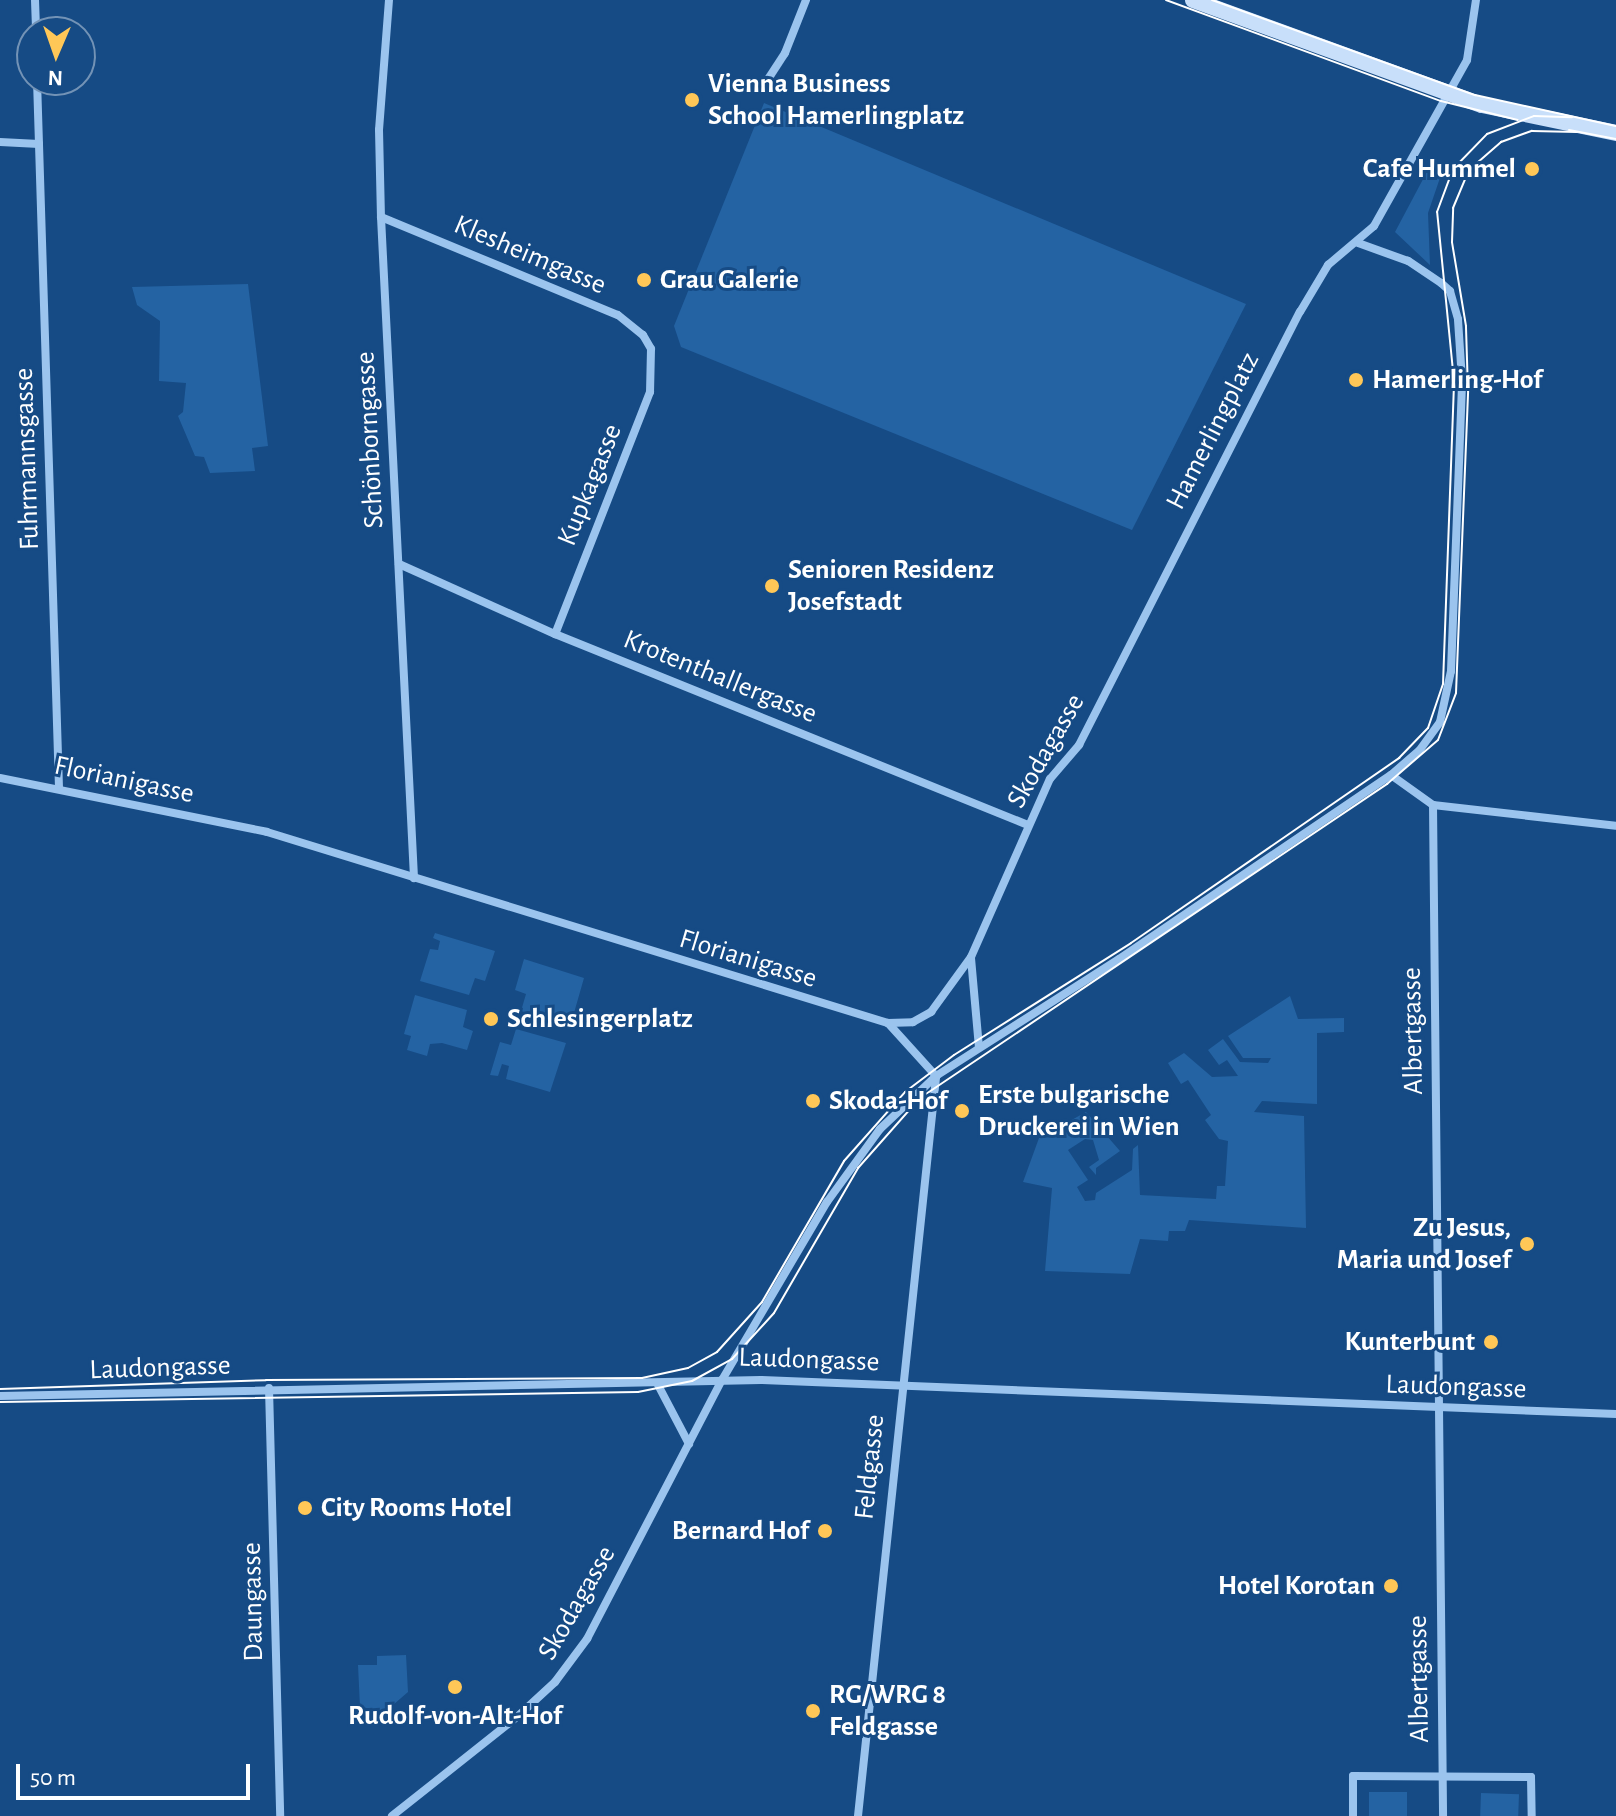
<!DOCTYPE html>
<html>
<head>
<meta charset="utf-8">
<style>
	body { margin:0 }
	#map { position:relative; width:1616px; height:1816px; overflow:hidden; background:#164b85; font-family:"Alegreya Sans",sans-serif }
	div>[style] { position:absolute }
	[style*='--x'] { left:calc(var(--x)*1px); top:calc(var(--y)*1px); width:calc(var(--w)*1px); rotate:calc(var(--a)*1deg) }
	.green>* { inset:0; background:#2463a3; transform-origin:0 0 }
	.street>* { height:8px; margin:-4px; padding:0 4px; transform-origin:4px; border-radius:4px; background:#9bc4ee }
	.secondary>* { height:16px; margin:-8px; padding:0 8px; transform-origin:8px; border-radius:8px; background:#c8dffa }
	.tram>* { height:2px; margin:-1px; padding:0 1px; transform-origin:1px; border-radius:1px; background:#fff }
	.dots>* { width:22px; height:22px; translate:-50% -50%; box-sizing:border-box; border:4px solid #164b85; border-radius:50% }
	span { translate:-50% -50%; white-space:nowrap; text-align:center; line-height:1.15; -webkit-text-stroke:6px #164b85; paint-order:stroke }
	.poi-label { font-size:28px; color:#fff; font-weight:700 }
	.left { translate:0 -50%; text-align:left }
	.right { translate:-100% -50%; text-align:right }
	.street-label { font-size:28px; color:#fff }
	.north { position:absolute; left:16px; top:16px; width:80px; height:80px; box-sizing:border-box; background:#164b85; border:2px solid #7393b6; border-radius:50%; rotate:182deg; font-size:22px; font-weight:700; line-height:32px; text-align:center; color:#fff }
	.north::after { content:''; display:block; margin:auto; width:28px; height:36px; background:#ffc757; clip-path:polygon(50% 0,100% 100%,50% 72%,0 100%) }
	.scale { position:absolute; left:16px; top:1764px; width:234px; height:36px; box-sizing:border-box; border:4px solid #fff; border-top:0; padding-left:10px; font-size:24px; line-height:28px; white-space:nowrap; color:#fff; -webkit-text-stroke:6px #164b85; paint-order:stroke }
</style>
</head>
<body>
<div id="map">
	<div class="green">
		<i style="clip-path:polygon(764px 103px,1246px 304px,1132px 530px,681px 347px,674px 326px)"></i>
		<i style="clip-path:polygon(1430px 166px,1442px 172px,1428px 213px,1430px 265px,1395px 232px)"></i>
		<i style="clip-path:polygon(248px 284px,268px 446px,252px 448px,255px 471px,210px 473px,204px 457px,195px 456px,178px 416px,183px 412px,186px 383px,159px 381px,160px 321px,137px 305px,132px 287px)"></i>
		<i style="clip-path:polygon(435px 933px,495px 951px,485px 981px,475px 978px,469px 995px,420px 981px,430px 949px,438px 950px,440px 941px,433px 938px)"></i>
		<i style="clip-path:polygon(524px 959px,584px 978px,570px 1027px,521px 1011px,526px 994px,515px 990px)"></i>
		<i style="clip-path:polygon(415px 995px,467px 1010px,463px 1027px,473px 1031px,467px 1050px,442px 1043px,430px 1044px,427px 1056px,407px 1050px,411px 1036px,404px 1034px)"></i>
		<i style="clip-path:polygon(1290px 996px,1298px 1019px,1344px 1018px,1344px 1032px,1317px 1033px,1317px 1104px,1262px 1101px,1254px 1112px,1304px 1116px,1306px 1228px,1189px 1220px,1185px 1231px,1169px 1231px,1168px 1241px,1140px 1239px,1130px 1274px,1045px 1271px,1052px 1188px,1023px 1182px,1039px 1138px,1086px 1112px,1120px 1151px,1096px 1168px,1096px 1175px,1089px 1167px,1099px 1160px,1093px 1140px,1085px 1139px,1068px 1150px,1088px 1180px,1077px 1187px,1085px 1201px,1095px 1200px,1096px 1193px,1132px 1170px,1133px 1149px,1138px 1145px,1140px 1195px,1216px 1199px,1217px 1186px,1225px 1186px,1228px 1141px,1219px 1139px,1205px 1120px,1211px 1115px,1188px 1080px,1181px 1084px,1168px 1063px,1184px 1053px,1212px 1077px,1238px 1076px,1227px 1060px,1219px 1065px,1208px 1050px,1223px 1039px,1240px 1062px,1268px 1063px,1271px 1058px,1243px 1058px,1228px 1036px)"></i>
		<i style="clip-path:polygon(516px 1029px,566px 1043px,550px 1092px,506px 1079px,509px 1066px,502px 1064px,498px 1076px,490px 1075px,500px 1042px,511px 1045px)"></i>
		<i style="clip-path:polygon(406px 1655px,408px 1692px,386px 1711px,360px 1707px,358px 1665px,377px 1665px,377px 1656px)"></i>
		<i style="left:1369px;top:1792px;width:38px;height:24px"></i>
		<i style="left:1481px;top:1793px;width:38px;height:23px;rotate:2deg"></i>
	</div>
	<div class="street">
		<i style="--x:35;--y:0;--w:32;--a:88"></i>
		<i style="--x:389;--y:0;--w:130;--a:94.4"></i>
		<i style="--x:379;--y:130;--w:87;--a:88.7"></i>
		<i style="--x:381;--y:217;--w:662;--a:87.14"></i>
		<i style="--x:37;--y:80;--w:708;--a:88.22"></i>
		<i style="--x:761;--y:90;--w:44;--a:-57"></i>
		<i style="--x:785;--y:53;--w:57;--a:-68.4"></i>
		<i style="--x:0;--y:142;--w:39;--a:3"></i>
		<i style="--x:381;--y:217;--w:256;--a:22.5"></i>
		<i style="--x:618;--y:315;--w:32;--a:39"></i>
		<i style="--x:643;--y:335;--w:16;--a:60"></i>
		<i style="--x:651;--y:349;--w:43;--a:91.3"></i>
		<i style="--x:650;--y:392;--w:260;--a:111.4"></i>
		<i style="--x:399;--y:564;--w:171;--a:24.2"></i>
		<i style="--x:555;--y:634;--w:510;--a:21.99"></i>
		<i style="--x:1391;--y:775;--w:52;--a:35.5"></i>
		<i style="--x:1433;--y:805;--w:1011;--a:89.43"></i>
		<i style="--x:0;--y:778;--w:272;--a:11.4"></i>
		<i style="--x:267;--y:832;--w:650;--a:17.1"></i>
		<i style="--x:888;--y:1023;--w:72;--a:47.8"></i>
		<i style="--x:1433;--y:805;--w:184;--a:6.5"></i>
		<i style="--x:971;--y:958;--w:90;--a:84.9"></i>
		<i style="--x:888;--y:1023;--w:25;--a:-2"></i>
		<i style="--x:913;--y:1022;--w:21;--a:-29"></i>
		<i style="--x:931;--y:1012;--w:68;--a:-54"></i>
		<i style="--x:971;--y:957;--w:195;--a:-66.1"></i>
		<i style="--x:1050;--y:779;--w:45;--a:-49.5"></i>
		<i style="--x:1079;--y:745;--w:486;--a:-63"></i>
		<i style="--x:1300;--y:312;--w:55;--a:-59.2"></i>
		<i style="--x:1328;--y:265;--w:60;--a:-40.3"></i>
		<i style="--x:1374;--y:226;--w:190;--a:-60.7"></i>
		<i style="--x:1467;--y:60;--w:61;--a:-81.5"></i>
		<i style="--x:657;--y:1383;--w:69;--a:62.3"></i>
		<i style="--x:269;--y:1388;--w:428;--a:88.5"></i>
		<i style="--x:0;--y:1396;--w:761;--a:-1.2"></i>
		<i style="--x:761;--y:1380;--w:856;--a:2.28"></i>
		<i style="--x:392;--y:1816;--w:159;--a:-38.4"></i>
		<i style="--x:517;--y:1717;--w:52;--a:-42.6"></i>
		<i style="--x:555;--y:1682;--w:54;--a:-53.3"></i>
		<i style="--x:587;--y:1639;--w:292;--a:-62.5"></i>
		<i style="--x:722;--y:1380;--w:207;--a:-59.5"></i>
		<i style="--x:827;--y:1202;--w:90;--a:-54"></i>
		<i style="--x:880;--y:1129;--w:77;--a:-43.4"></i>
		<i style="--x:936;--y:1076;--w:217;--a:-32.6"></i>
		<i style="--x:1119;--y:959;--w:328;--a:-34.1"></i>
		<i style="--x:1391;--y:775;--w:37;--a:-41"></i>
		<i style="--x:1419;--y:751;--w:36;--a:-54"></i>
		<i style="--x:1440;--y:722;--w:52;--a:-77.8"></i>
		<i style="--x:1451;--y:671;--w:291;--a:-87.8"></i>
		<i style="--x:1462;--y:380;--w:61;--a:-93.8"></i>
		<i style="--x:1458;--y:319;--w:29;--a:-106"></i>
		<i style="--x:1450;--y:291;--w:12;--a:-138"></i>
		<i style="--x:1441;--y:283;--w:40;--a:-146"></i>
		<i style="--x:1408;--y:261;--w:53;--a:-160.2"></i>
		<i style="--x:858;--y:1816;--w:743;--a:-83.97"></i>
		<i style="--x:1353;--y:1816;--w:40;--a:-90"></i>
		<i style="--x:1353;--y:1776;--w:178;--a:0.3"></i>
		<i style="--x:1531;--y:1777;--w:39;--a:89"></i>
	</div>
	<div class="secondary">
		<i style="--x:1193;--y:0;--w:307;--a:20"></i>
		<i style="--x:1482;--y:105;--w:137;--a:11.8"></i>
	</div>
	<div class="tram">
		<i style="--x:1166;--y:0;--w:293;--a:20.2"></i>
		<i style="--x:1441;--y:101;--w:79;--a:13.9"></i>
		<i style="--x:1212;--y:0;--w:280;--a:19.9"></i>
		<i style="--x:1475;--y:95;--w:144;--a:12.4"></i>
		<i style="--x:1569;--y:130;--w:48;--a:10.8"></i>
		<i style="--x:0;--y:1389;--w:266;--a:-1.9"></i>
		<i style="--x:266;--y:1380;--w:376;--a:-0.3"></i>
		<i style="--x:642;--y:1378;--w:47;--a:-12.3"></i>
		<i style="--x:688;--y:1368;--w:33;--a:-29"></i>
		<i style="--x:717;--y:1352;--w:67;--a:-48"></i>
		<i style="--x:762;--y:1302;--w:163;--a:-59.8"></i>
		<i style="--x:844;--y:1161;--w:92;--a:-48.5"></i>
		<i style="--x:905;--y:1092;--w:61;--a:-37.1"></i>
		<i style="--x:954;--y:1055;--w:209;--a:-32.3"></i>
		<i style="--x:1131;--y:943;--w:326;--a:-34.6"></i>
		<i style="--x:1399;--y:758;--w:42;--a:-46"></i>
		<i style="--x:1428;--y:728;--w:46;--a:-71.2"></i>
		<i style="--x:1443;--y:684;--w:303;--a:-87.9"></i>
		<i style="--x:1454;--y:381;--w:170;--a:-95.7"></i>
		<i style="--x:1437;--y:212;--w:46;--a:-69.6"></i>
		<i style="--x:1453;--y:169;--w:49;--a:-45.8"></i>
		<i style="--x:1487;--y:134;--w:50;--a:-21"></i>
		<i style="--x:1534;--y:116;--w:38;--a:2"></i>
		<i style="--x:0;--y:1402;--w:638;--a:-0.9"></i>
		<i style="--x:638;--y:1392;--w:55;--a:-11.5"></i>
		<i style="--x:692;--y:1381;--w:46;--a:-28.8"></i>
		<i style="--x:732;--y:1359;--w:62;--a:-47.6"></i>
		<i style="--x:774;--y:1313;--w:168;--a:-59.9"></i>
		<i style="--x:858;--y:1168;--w:94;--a:-48.5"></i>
		<i style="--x:920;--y:1098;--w:563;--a:-33.92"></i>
		<i style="--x:1387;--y:784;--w:67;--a:-40.8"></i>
		<i style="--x:1438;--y:740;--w:50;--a:-69"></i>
		<i style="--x:1456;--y:693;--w:302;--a:-87.7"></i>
		<i style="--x:1468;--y:391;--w:65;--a:-91.8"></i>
		<i style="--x:1466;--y:326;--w:85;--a:-99.5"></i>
		<i style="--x:1452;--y:242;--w:34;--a:-88"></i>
		<i style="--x:1453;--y:208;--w:41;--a:-67.2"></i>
		<i style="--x:1469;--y:170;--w:43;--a:-41.2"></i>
		<i style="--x:1501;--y:142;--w:33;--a:-20"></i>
		<i style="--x:1532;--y:131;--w:45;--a:1.3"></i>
	</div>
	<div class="dots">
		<i style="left:692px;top:100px;background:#ffc757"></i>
		<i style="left:1532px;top:169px;background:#ffc757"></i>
		<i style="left:644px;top:280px;background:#ffc757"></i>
		<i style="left:1356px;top:380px;background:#ffc757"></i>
		<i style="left:772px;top:586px;background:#ffc757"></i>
		<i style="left:491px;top:1019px;background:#ffc757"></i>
		<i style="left:813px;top:1101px;background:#ffc757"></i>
		<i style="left:962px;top:1111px;background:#ffc757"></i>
		<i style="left:1527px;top:1244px;background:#ffc757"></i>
		<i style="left:1491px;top:1342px;background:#ffc757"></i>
		<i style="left:305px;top:1508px;background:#ffc757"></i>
		<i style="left:825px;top:1531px;background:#ffc757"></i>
		<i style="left:1391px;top:1586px;background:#ffc757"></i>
		<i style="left:455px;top:1687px;background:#ffc757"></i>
		<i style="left:813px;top:1711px;background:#ffc757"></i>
	</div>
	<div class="poi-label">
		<span class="left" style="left:708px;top:100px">Vienna Business<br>School Hamerlingplatz</span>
		<span class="right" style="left:1516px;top:169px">Cafe Hummel</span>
		<span class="left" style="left:660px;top:280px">Grau Galerie</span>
		<span class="left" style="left:1372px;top:380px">Hamerling-Hof</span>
		<span class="left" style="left:788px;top:586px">Senioren Residenz<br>Josefstadt</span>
		<span class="left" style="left:507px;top:1019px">Schlesingerplatz</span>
		<span class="left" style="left:978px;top:1111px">Erste bulgarische<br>Druckerei in Wien</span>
		<span class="left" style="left:829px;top:1101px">Skoda-Hof</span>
		<span class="right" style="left:1511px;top:1244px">Zu Jesus,<br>Maria und Josef</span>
		<span class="right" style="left:1475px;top:1342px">Kunterbunt</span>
		<span class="left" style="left:321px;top:1508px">City Rooms Hotel</span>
		<span class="right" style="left:809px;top:1531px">Bernard Hof</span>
		<span class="right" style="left:1375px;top:1586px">Hotel Korotan</span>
		<span class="left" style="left:829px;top:1711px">RG/WRG 8<br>Feldgasse</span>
		<span style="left:455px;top:1716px">Rudolf-von-Alt-Hof</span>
	</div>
	<div class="street-label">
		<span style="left:530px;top:255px;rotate:23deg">Klesheimgasse</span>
		<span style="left:1213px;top:431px;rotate:-63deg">Hamerlingplatz</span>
		<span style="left:370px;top:440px;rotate:-93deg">Schönborngasse</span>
		<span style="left:27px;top:459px;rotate:-92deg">Fuhrmannsgasse</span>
		<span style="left:590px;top:485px;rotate:-68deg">Kupkagasse</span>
		<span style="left:720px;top:677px;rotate:22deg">Krotenthallergasse</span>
		<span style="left:1046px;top:751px;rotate:-60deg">Skodagasse</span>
		<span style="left:124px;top:780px;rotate:12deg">Florianigasse</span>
		<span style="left:748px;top:959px;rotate:17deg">Florianigasse</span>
		<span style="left:1413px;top:1031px;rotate:-91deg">Albertgasse</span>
		<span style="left:809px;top:1360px;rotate:2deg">Laudongasse</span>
		<span style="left:160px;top:1368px;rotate:-2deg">Laudongasse</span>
		<span style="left:1456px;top:1387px;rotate:2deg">Laudongasse</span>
		<span style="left:870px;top:1467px;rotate:-84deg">Feldgasse</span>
		<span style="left:253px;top:1602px;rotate:-91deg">Daungasse</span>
		<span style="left:577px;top:1603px;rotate:-60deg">Skodagasse</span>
		<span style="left:1419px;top:1679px;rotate:-91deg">Albertgasse</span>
	</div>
	<div class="north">N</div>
	<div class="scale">50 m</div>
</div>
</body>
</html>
